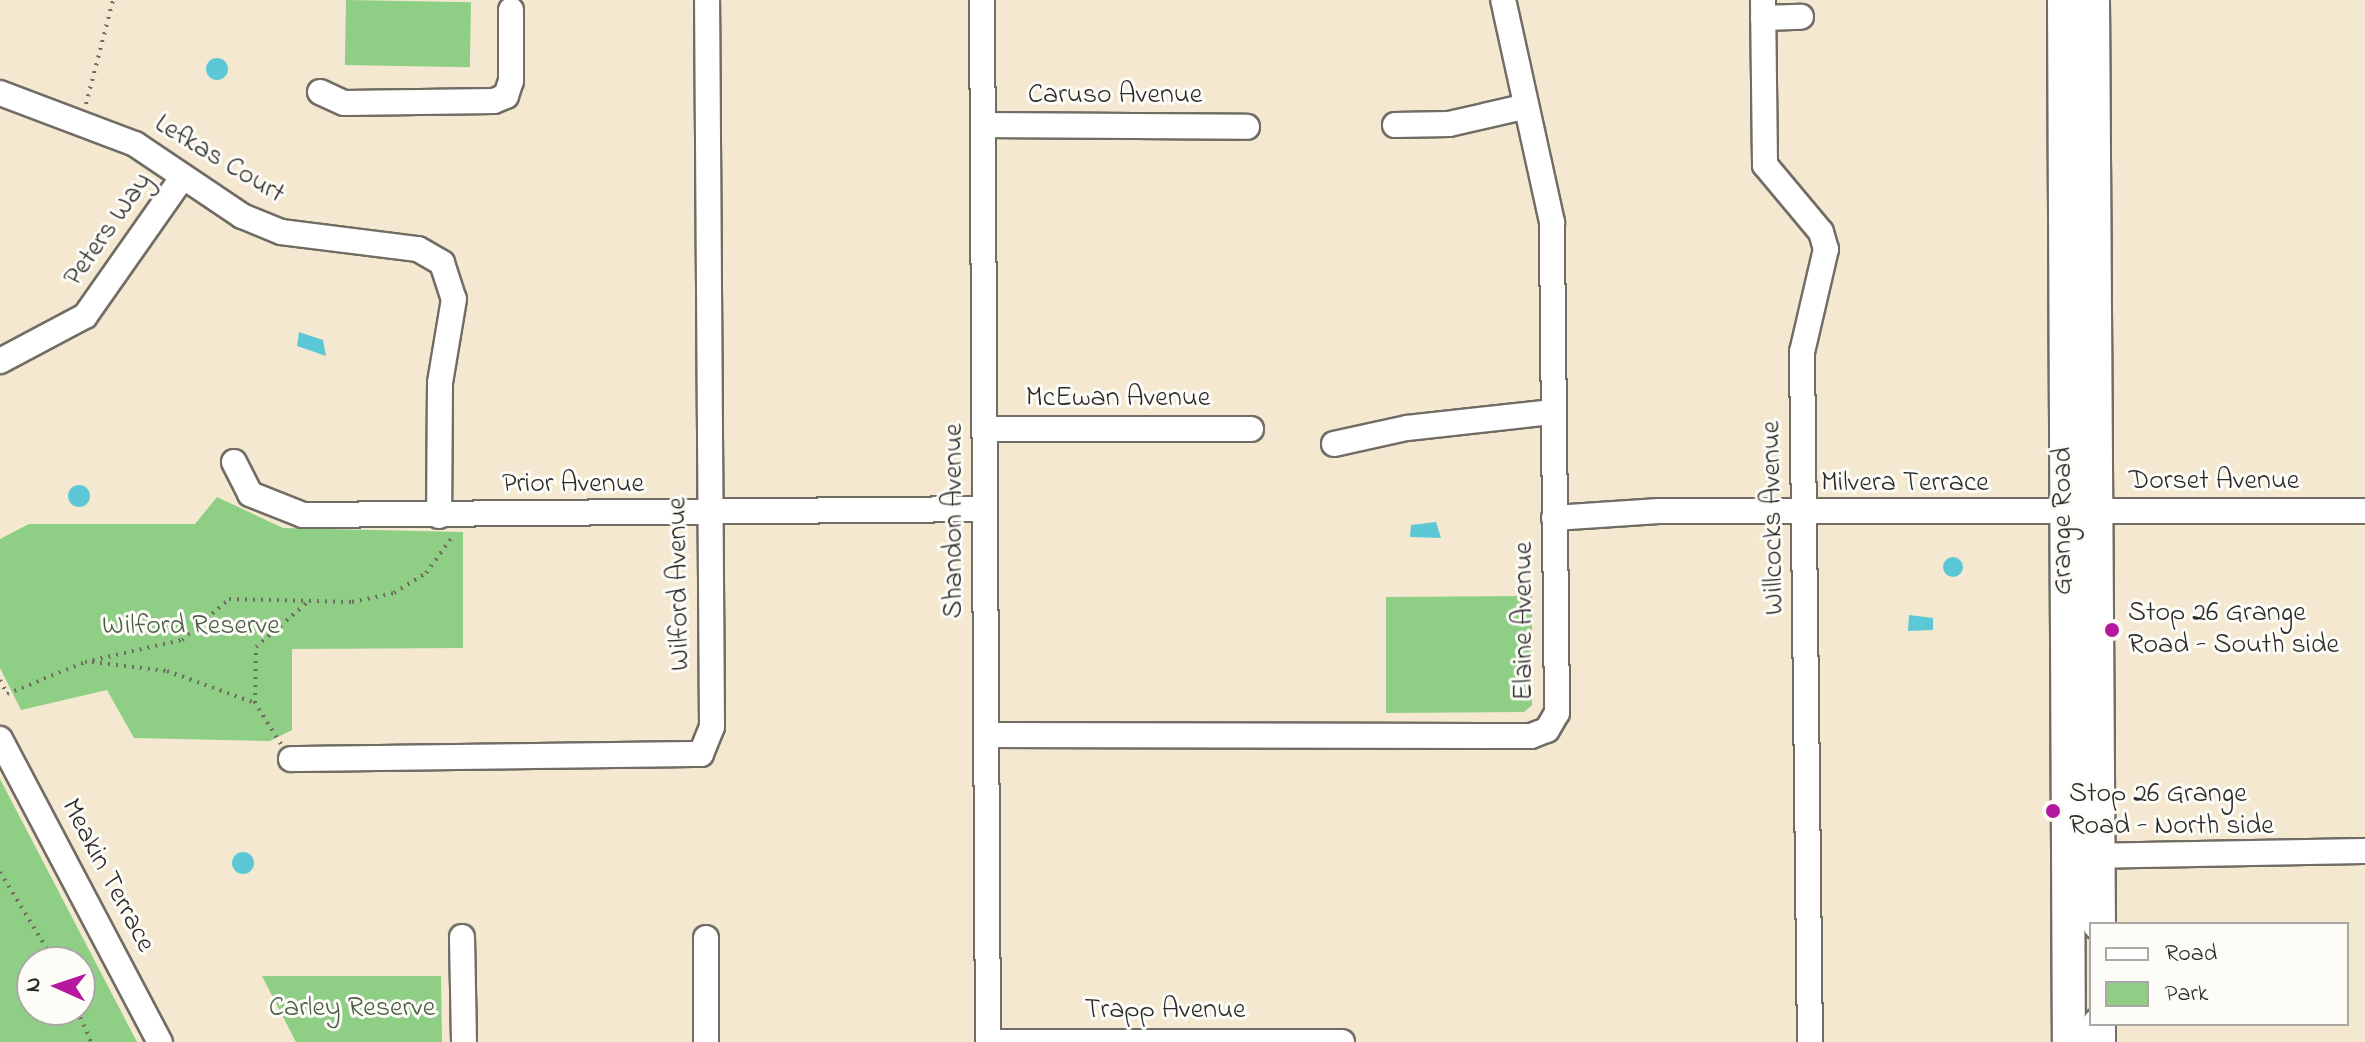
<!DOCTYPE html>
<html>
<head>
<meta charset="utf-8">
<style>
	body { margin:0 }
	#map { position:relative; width:2365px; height:1042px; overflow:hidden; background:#f4e8d1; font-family:"Indie Flower",sans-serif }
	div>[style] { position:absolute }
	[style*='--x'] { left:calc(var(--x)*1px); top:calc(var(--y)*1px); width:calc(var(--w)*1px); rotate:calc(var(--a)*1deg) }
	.green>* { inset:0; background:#8ece85; transform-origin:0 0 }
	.water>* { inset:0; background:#5cc8d5 }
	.round { border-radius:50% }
	.path>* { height:4px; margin-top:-2px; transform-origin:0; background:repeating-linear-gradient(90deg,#716d65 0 2px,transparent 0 8px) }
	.roads { filter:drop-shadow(2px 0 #716d65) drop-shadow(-2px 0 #716d65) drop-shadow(0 2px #716d65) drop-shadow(0 -2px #716d65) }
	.minor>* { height:24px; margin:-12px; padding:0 12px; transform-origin:12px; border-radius:12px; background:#fff }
	.major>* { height:32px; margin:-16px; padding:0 16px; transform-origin:16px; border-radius:16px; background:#fff }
	.dots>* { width:22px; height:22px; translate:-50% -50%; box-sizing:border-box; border:4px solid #fdfcf7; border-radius:50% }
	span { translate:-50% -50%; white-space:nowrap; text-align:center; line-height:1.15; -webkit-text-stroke:6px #fdfcf7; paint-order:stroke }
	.street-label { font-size:28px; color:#2b2b2b }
	.poi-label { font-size:28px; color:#2b2b2b }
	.left { translate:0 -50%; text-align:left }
	.park-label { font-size:28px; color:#495c46 }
	.legend { position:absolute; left:2089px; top:922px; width:260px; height:104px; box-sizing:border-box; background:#fdfcf7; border:2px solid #a9a8a5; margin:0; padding:10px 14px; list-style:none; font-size:24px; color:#2b2b2b }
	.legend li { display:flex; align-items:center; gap:16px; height:40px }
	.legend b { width:40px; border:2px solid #a9a8a5 }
	.north { position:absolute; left:16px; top:946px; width:80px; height:80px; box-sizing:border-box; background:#fdfcf7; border:2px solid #a9a8a5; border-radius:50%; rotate:273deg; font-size:22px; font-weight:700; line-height:32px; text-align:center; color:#2b2b2b }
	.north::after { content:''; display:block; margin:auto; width:28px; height:36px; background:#b5179e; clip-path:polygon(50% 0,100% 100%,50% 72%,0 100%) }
</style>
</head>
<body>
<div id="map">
	<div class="green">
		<i style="left:346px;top:0;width:125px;height:65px;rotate:1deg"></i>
		<i style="clip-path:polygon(217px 497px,283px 528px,463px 532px,463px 648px,292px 649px,292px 730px,270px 741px,134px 738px,107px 690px,21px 710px,0 668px,0 539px,29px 524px,195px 524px)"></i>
		<i style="clip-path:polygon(1532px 596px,1532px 705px,1524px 712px,1386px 713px,1386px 597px)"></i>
		<i style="clip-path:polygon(evenodd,0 779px,137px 1042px,0 1042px,0 779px,32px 962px,80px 962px,80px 1010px,32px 1010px,32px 962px)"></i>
		<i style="clip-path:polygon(262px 976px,441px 976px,442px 1042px,296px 1042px)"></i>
	</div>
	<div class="water">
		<i class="round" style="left:206px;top:58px;width:22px;height:22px"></i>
		<i style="clip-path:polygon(299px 332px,323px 340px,326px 356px,297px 346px)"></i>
		<i class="round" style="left:68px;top:485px;width:22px;height:22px"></i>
		<i style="clip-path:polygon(1436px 522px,1441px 538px,1410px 537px,1411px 525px)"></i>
		<i class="round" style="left:1943px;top:557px;width:20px;height:20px"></i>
		<i style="clip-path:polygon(1909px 615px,1933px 618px,1933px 630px,1908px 631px)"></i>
		<i class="round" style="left:232px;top:852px;width:22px;height:22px"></i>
	</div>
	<div class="path">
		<i style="--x:86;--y:104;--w:107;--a:-75.4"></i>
		<i style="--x:92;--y:662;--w:76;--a:6.8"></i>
		<i style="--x:167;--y:671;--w:94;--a:20"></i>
		<i style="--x:0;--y:680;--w:16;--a:63"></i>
		<i style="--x:7;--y:694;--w:84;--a:-22.3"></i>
		<i style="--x:85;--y:662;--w:99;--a:-12.8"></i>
		<i style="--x:182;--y:640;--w:62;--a:-41.1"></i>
		<i style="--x:229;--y:599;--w:123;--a:1.4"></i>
		<i style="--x:352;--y:602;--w:43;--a:-12.1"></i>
		<i style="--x:394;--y:593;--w:38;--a:-32"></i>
		<i style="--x:426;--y:573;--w:46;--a:-53.9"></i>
		<i style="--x:281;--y:744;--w:49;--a:-122.4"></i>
		<i style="--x:255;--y:703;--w:56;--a:-89"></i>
		<i style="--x:256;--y:647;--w:70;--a:-41"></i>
		<i style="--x:0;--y:872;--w:105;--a:58.6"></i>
		<i style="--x:77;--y:1010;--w:35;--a:66"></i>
	</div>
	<div class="roads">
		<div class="minor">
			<i style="--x:982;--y:0;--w:1042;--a:89.67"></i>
			<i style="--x:1763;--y:0;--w:165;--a:89.3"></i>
			<i style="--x:1765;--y:165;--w:87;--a:50.1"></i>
			<i style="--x:1821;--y:232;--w:18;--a:74"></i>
			<i style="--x:1826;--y:249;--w:106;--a:103.1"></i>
			<i style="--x:1802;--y:352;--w:690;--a:89.34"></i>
			<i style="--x:1763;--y:18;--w:38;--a:-2"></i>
			<i style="--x:320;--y:92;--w:26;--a:25"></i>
			<i style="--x:344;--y:103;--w:150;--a:-0.8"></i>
			<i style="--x:494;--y:101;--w:13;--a:-23"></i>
			<i style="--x:506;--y:96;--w:16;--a:-72"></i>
			<i style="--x:511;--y:81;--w:71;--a:-90"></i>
			<i style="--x:0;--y:93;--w:144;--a:20.7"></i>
			<i style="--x:135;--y:144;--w:129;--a:33.9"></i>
			<i style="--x:242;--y:216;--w:42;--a:22.3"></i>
			<i style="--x:281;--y:232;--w:138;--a:7.1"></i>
			<i style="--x:418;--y:249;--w:28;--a:30"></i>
			<i style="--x:442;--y:263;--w:38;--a:72"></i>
			<i style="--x:454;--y:299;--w:85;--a:99.5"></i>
			<i style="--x:440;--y:383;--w:133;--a:90.4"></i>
			<i style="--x:983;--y:125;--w:264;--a:0.4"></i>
			<i style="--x:1395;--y:125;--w:54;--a:-1.1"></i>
			<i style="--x:1449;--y:124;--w:76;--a:-12.9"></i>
			<i style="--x:0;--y:361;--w:96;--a:-27.9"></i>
			<i style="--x:85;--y:316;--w:169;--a:-54.9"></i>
			<i style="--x:985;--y:429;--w:266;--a:0"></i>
			<i style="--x:1334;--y:444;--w:75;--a:-12.4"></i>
			<i style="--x:1407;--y:428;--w:147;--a:-6.3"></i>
			<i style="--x:234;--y:462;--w:36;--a:63"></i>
			<i style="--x:250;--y:494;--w:57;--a:21.6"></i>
			<i style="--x:303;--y:515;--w:682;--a:-0.5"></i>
			<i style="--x:1554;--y:518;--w:105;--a:-3.8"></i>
			<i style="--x:1659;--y:511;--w:706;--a:0"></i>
			<i style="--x:986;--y:735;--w:545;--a:0.11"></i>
			<i style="--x:1531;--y:736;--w:17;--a:-21"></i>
			<i style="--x:1547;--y:730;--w:20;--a:-60"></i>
			<i style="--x:1557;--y:713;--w:491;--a:-90.6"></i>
			<i style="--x:1552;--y:222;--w:227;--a:-102.4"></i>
			<i style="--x:0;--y:739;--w:343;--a:62.2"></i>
			<i style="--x:291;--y:759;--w:410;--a:-0.7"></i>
			<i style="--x:701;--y:754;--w:29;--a:-68"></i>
			<i style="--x:712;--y:727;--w:727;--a:-90.39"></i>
			<i style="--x:2083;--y:856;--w:282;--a:-1"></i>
			<i style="--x:462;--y:937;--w:105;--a:88.9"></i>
			<i style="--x:706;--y:938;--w:104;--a:90"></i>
			<i style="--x:988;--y:1042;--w:354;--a:0"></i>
		</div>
		<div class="major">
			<i style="--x:2064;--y:0;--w:1042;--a:89.73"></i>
			<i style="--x:2093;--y:0;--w:924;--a:89.63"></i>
			<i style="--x:2099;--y:1024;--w:18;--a:90"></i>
		</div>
	</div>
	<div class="dots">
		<i style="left:2112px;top:630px;background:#b5179e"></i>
		<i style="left:2053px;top:811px;background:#b5179e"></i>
	</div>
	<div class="street-label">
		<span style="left:1115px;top:96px">Caruso Avenue</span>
		<span style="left:219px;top:160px;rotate:31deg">Lefkas Court</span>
		<span style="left:109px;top:230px;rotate:-55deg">Peters Way</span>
		<span style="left:1118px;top:399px">McEwan Avenue</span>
		<span style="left:2214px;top:482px">Dorset Avenue</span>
		<span style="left:1905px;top:484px">Milvera Terrace</span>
		<span style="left:573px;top:485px">Prior Avenue</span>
		<span style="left:1774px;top:518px;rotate:-91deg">Willcocks Avenue</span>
		<span style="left:955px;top:521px;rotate:-90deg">Shandon Avenue</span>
		<span style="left:2064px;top:521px;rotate:-90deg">Grange Road</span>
		<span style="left:680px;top:584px;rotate:-91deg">Wilford Avenue</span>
		<span style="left:1525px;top:621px;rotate:-90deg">Elaine Avenue</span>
		<span style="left:107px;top:876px;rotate:62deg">Meakin Terrace</span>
		<span style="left:1165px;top:1011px">Trapp Avenue</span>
	</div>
	<div class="poi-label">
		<span class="left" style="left:2128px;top:630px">Stop 26 Grange<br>Road - South side</span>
		<span class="left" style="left:2069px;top:811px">Stop 26 Grange<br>Road - North side</span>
	</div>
	<div class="park-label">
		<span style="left:191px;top:627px">Wilford Reserve</span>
		<span style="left:352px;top:1009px">Carley Reserve</span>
	</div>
	<ul class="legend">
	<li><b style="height:10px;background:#fff"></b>Road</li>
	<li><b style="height:22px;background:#8ece85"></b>Park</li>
	</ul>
	<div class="north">N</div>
</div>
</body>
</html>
